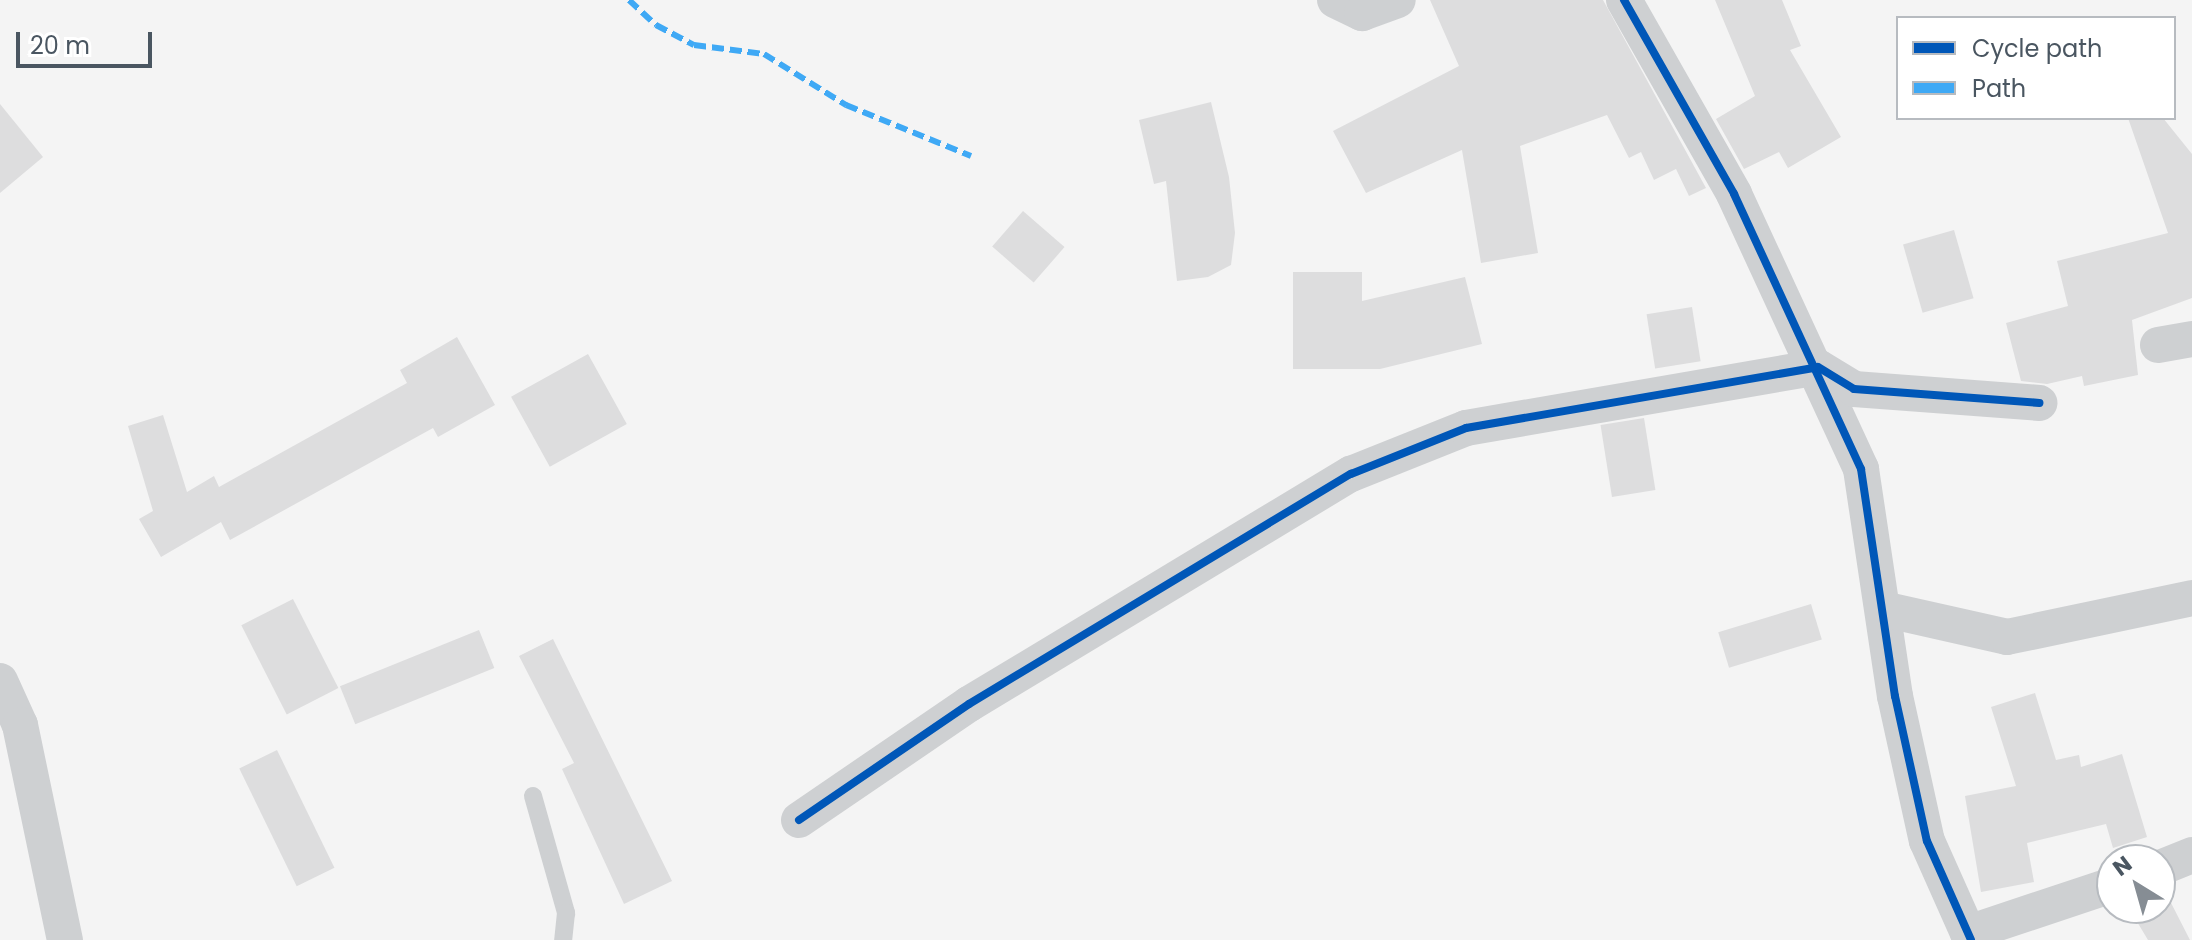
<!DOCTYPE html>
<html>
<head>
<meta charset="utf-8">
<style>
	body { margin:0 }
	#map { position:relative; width:2192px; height:940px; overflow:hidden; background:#f4f4f4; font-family:Poppins,sans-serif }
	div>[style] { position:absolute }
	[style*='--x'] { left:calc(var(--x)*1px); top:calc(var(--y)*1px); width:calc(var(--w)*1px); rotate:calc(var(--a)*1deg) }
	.building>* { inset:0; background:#ddddde; transform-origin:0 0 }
	.lane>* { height:18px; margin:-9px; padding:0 9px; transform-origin:9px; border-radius:9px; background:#ced0d2 }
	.street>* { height:36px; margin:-18px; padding:0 18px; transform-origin:18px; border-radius:18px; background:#ced0d2 }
	.quiet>* { height:6px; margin-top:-3px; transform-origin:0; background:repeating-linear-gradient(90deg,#3fa9f5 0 12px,transparent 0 18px) }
	.cycleway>* { height:8px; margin:-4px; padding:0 4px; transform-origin:4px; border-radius:4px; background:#0057b8 }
	span { translate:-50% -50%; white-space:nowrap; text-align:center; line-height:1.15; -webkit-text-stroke:8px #fff; paint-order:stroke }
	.legend { position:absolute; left:1896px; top:16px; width:280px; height:104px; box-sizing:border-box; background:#fff; border:2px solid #b7bbc0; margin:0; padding:10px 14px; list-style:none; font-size:24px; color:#4a5661 }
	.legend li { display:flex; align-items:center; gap:16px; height:40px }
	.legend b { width:40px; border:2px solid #b7bbc0 }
	.north { position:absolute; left:2096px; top:844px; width:80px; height:80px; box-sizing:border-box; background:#fff; border:2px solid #b7bbc0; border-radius:50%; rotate:323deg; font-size:22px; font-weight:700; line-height:32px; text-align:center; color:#4a5661 }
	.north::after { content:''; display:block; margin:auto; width:28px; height:36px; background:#868d94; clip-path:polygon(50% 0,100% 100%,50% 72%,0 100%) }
	.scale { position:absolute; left:16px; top:32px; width:136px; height:36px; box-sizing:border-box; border:4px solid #4a5661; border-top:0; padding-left:10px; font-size:24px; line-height:28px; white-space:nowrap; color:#4a5661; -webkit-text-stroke:6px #fff; paint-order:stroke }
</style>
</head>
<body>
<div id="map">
	<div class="building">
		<i style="clip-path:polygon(1430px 0,1603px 0,1706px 188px,1689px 196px,1676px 169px,1654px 180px,1641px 152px,1629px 158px,1607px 115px,1520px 146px,1538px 253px,1481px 263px,1462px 150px,1366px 193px,1333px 131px,1459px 66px)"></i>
		<i style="clip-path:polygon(1715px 0,1782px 0,1801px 46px,1790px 50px,1841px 137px,1788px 168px,1779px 152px,1744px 169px,1716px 119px,1755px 96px)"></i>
		<i style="clip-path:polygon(1211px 102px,1229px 177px,1235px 233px,1231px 265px,1208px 277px,1177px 281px,1166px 181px,1154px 184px,1139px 120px)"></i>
		<i style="clip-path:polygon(0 104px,43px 157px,0 193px)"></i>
		<i style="clip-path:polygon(2128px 118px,2163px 118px,2192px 154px,2192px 298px,2132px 320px,2138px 375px,2084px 386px,2082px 376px,2047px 384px,2021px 381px,2006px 323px,2068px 306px,2057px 261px,2168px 233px)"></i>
		<i style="left:1023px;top:211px;width:55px;height:47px;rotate:41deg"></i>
		<i style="left:1954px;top:230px;width:71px;height:53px;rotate:74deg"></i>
		<i style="clip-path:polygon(1293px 272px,1362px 272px,1362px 301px,1465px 277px,1482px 344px,1380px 369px,1293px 369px)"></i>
		<i style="left:1692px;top:307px;width:55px;height:46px;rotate:81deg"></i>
		<i style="clip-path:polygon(457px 337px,495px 405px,438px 437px,433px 428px,230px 540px,221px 522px,161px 557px,139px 519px,153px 511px,128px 426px,163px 415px,187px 492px,214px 476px,219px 487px,407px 383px,400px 370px)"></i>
		<i style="left:588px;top:354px;width:80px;height:88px;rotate:61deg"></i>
		<i style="left:1644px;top:418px;width:73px;height:44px;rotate:81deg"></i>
		<i style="left:293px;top:599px;width:100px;height:58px;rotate:63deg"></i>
		<i style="left:1811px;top:604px;width:37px;height:97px;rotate:73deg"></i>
		<i style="left:479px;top:630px;width:41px;height:150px;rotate:68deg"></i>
		<i style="clip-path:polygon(553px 639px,672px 881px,624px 904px,562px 769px,574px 763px,519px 656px)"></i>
		<i style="clip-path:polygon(2035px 693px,2056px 760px,2079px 755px,2081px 767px,2122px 754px,2147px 837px,2113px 848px,2106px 824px,2027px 843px,2034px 882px,1981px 892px,1965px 796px,2016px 786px,1991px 707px)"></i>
		<i style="left:277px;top:750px;width:131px;height:42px;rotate:64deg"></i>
		<i style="clip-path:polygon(2168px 897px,2190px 940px,2148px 940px,2133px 915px,2160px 908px)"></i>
	</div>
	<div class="lane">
		<i style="--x:533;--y:796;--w:122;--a:74.2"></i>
		<i style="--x:566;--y:913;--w:27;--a:96"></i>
	</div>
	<div class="street">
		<i style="--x:1335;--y:0;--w:30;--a:26"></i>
		<i style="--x:1362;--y:13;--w:38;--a:-20"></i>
		<i style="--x:1624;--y:0;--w:223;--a:60.4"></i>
		<i style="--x:1734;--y:194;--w:303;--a:65.2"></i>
		<i style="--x:1861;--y:469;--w:230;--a:81.5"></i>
		<i style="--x:1895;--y:696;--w:148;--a:77.6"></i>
		<i style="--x:1927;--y:841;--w:108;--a:66"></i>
		<i style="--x:2158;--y:345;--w:35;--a:-10"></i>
		<i style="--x:1883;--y:609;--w:127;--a:12.7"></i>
		<i style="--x:2007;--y:637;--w:189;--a:-11.9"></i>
		<i style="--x:0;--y:681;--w:48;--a:65.6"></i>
		<i style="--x:20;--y:725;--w:220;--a:78.2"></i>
		<i style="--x:799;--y:820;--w:206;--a:-34.3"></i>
		<i style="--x:969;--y:704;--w:446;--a:-31.1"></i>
		<i style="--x:1351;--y:474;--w:124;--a:-21.8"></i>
		<i style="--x:1466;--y:428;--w:357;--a:-9.8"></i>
		<i style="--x:1818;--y:367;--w:42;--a:31.4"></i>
		<i style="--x:1854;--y:389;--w:186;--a:4.3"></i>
		<i style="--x:2160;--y:868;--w:35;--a:-22"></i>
		<i style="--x:1968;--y:933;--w:152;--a:-18.4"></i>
	</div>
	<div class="quiet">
		<i style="--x:629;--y:0;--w:37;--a:43"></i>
		<i style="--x:656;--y:25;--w:43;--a:27.8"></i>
		<i style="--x:694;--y:45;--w:71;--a:7.3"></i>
		<i style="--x:764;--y:54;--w:97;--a:31.9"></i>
		<i style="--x:846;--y:105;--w:135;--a:22.2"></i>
	</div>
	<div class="cycleway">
		<i style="--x:1624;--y:0;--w:223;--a:60.4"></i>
		<i style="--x:1734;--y:194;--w:303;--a:65.2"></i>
		<i style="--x:1861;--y:469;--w:230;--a:81.5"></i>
		<i style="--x:1895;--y:696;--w:148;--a:77.6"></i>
		<i style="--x:1927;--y:841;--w:108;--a:66"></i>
		<i style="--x:799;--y:820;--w:206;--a:-34.3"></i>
		<i style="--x:969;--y:704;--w:446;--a:-31.1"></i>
		<i style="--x:1351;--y:474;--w:124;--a:-21.8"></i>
		<i style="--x:1466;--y:428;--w:357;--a:-9.8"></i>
		<i style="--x:1818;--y:367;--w:42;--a:31.4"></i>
		<i style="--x:1854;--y:389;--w:186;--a:4.3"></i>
	</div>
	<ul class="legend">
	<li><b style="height:10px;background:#0057b8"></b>Cycle path</li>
	<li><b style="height:10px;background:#3fa9f5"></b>Path</li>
	</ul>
	<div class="north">N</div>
	<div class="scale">20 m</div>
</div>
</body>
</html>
